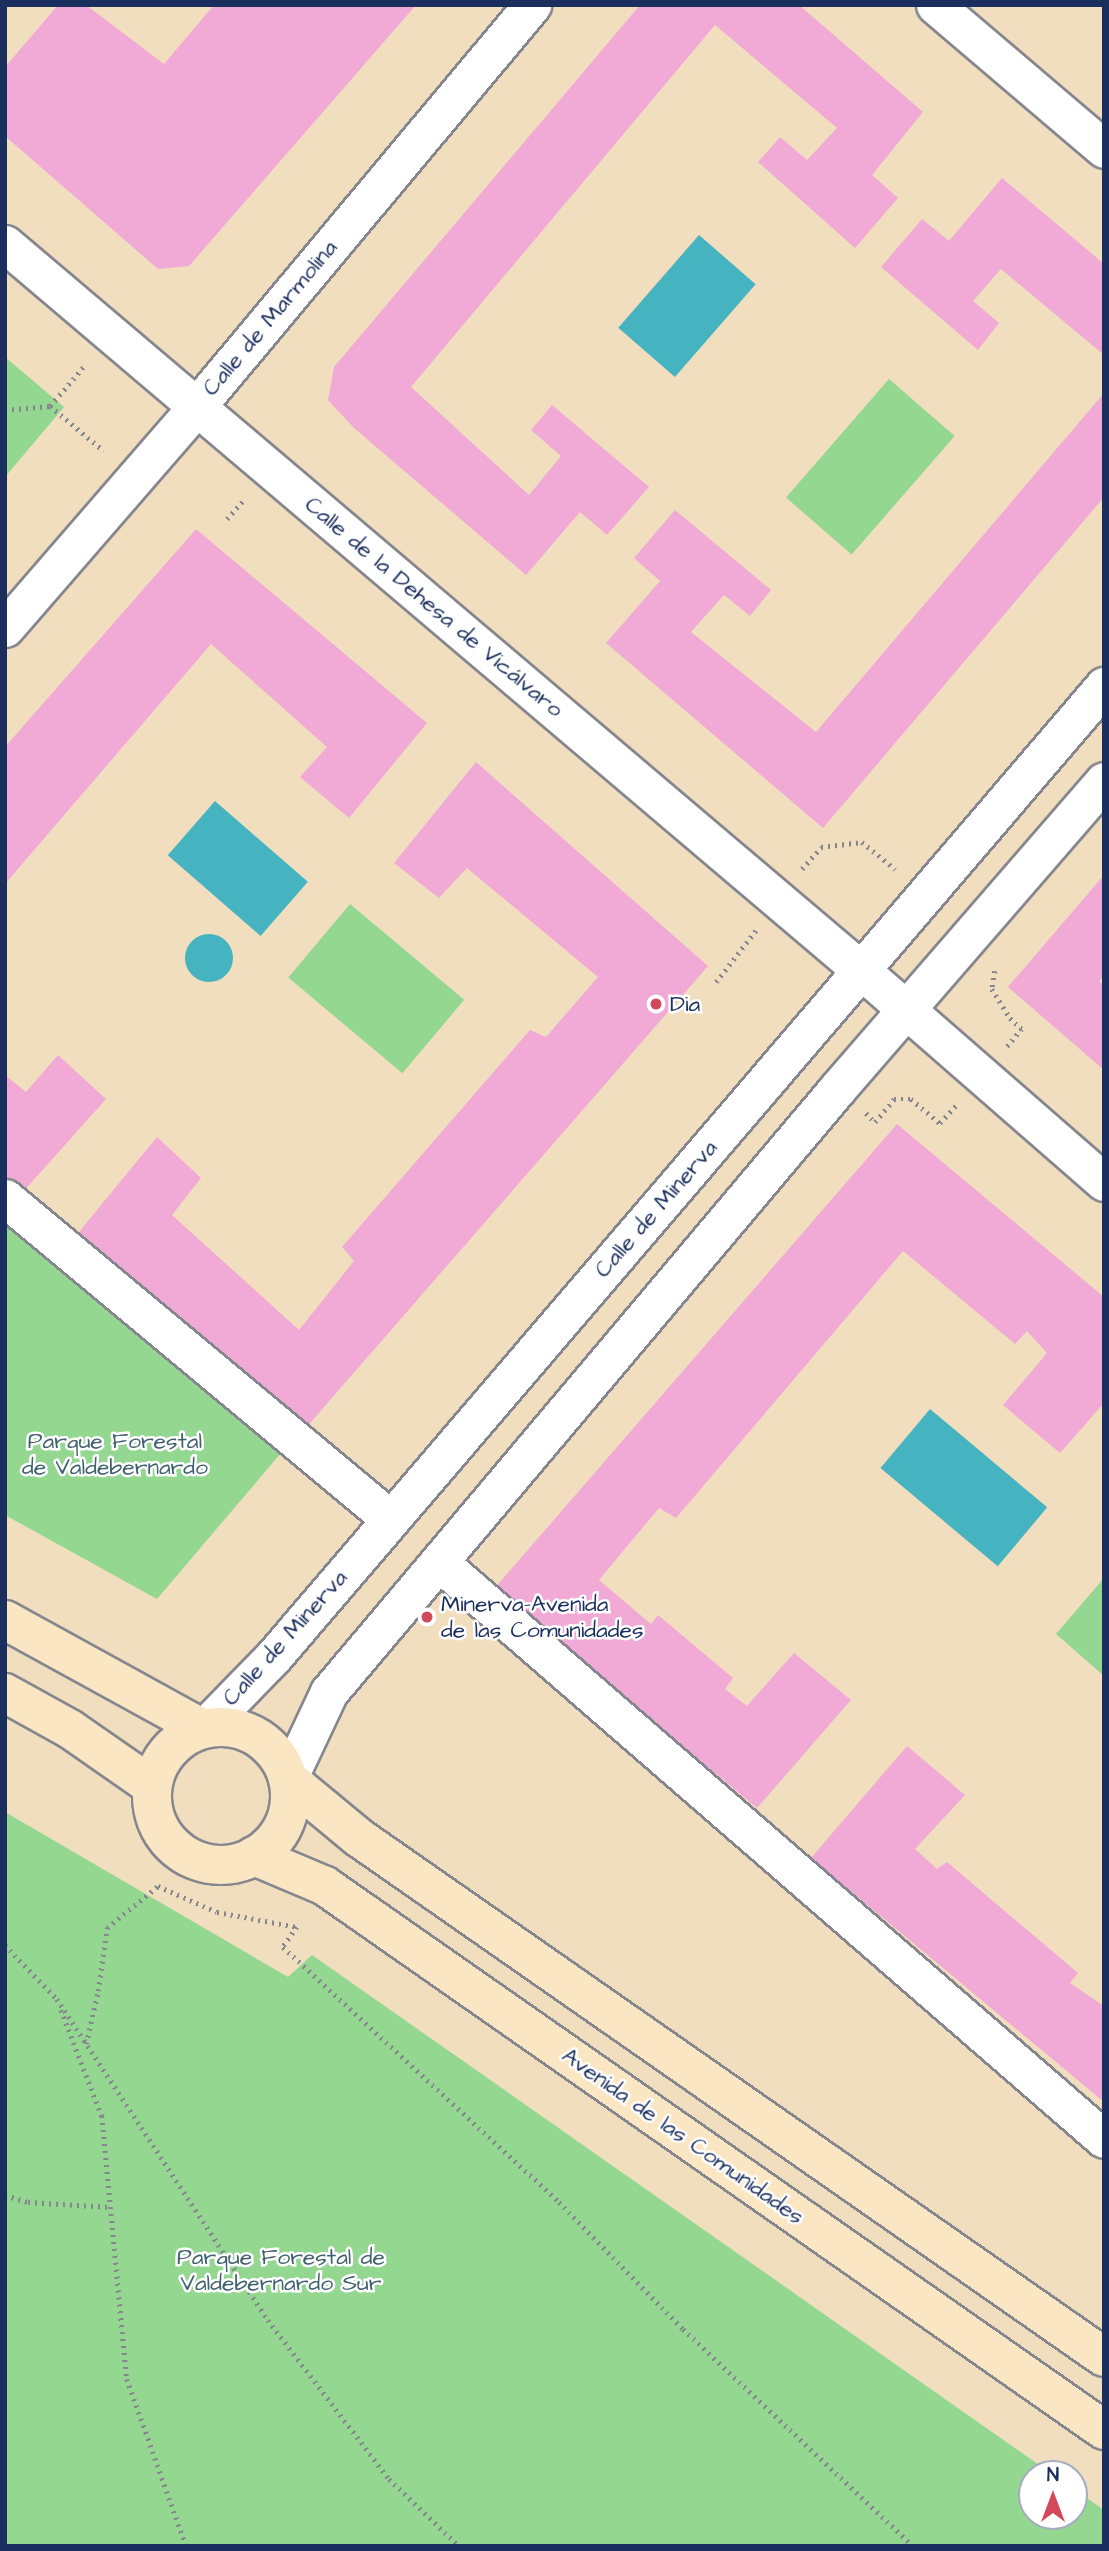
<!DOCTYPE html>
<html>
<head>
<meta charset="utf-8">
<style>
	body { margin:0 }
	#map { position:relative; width:1109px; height:2551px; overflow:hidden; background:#f1debf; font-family:"Architects Daughter",sans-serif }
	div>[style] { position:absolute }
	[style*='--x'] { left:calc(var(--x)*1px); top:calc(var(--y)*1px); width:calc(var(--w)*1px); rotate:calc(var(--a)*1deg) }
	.green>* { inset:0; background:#93d790; transform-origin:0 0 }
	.water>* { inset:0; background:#45b3c0; transform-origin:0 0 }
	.round { border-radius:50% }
	.building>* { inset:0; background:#f0aad5 }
	.path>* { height:4.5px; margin-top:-2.25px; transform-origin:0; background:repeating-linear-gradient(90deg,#86868e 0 2px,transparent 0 7px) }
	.roads { filter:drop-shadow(2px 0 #86868e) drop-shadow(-2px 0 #86868e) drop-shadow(0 2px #86868e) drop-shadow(0 -2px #86868e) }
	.street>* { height:37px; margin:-18.5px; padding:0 18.5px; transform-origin:18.5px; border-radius:18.5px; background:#fff }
	.secondary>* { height:38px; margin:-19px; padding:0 19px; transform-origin:19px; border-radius:19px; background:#fbe6c4 }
	.secondary>.ring { margin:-19px; padding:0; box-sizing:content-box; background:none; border:38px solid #fbe6c4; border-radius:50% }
	.dots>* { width:19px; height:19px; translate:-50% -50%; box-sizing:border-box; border:4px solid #fff; border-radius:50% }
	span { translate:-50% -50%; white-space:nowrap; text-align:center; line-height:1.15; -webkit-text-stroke:5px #fff; paint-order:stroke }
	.street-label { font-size:23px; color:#1b2f5e }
	.poi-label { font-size:23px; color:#1b2f5e }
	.left { translate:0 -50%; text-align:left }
	.park-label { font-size:23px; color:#3f616d }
	.frame { position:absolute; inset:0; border:7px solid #1b2f5e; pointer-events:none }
	.north { position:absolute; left:1018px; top:2460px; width:70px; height:70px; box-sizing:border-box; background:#fff; border:2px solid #a4acbf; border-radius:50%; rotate:0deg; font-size:19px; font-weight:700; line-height:28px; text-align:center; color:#1b2f5e }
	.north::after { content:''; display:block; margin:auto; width:24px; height:32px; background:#d1495b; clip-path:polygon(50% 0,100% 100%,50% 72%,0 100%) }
</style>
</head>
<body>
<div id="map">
	<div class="green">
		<i style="clip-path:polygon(5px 357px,64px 407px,5px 477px)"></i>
		<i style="left:889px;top:379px;width:87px;height:157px;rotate:41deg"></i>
		<i style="left:350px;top:904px;width:149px;height:96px;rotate:40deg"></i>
		<i style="clip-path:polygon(5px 1224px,281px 1453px,157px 1599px,5px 1515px)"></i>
		<i style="clip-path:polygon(1104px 1578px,1104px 1676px,1056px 1634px)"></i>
		<i style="clip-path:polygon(5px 1812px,288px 1977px,312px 1955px,1052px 2474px,1032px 2474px,1032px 2516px,1074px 2516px,1074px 2489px,1104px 2510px,1104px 2546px,5px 2546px)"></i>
	</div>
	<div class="water">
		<i style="left:699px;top:235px;width:75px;height:123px;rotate:41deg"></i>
		<i style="left:215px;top:801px;width:123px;height:72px;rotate:41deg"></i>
		<i class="round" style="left:185px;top:934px;width:48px;height:48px"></i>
		<i style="left:930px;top:1409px;width:153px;height:77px;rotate:40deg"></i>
	</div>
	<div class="building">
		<i style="clip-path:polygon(58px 5px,86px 5px,164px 64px,214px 5px,416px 5px,189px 266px,158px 269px,5px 136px,5px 67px)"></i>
		<i style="clip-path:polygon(640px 5px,799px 5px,923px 112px,872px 175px,898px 198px,855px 248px,758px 162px,780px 137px,807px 160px,837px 128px,715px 25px,411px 387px,529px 495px,561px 456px,531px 430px,552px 405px,649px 487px,607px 535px,580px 512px,526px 575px,354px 428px,328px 400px,334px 367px)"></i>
		<i style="clip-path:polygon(1002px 178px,1104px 264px,1104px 355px,1001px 269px,973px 301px,999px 323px,978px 350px,881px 267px,922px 219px,949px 241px)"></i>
		<i style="clip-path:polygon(1104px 393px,1104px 497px,823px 828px,606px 643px,660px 581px,634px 558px,675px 510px,771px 590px,750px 616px,724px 595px,691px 632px,816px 732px)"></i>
		<i style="clip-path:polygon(196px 529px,427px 723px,349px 818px,300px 777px,327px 747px,211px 644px,5px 884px,5px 747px)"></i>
		<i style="clip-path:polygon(476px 762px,708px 966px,304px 1430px,74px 1238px,157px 1137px,201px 1178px,172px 1215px,299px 1330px,354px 1261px,342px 1247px,530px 1030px,546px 1037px,598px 977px,467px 868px,439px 898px,394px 863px)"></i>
		<i style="clip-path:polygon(1104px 875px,1104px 976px,1099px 981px,1104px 986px,1104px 1070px,1008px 987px)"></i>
		<i style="clip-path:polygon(58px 1055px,106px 1099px,22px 1193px,5px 1179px,5px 1075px,26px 1092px)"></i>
		<i style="clip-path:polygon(897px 1124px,1104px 1297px,1104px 1403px,1060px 1453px,1003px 1405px,1047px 1353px,1027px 1331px,1015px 1344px,903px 1251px,676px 1518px,659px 1508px,599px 1580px,651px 1624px,658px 1615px,733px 1678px,725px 1689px,747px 1706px,794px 1653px,851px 1700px,757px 1808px,494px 1589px)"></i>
		<i style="clip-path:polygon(907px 1746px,965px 1795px,915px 1849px,937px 1869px,947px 1862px,1078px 1973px,1070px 1983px,1104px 2006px,1104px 2102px,811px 1858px)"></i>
	</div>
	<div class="path">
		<i style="--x:50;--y:406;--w:55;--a:-49.4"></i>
		<i style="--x:5;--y:410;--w:45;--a:-5.1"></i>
		<i style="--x:50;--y:406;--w:70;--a:39.8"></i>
		<i style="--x:227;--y:519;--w:28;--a:-49"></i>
		<i style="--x:802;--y:869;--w:29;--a:-49"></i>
		<i style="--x:821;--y:847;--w:41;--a:-7"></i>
		<i style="--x:862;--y:842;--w:43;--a:39.3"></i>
		<i style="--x:995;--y:971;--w:18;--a:99"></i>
		<i style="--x:992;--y:989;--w:34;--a:58"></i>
		<i style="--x:1010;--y:1018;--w:16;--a:43"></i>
		<i style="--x:1022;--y:1029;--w:23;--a:130"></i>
		<i style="--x:716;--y:982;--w:66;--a:-52.4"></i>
		<i style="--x:866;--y:1113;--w:13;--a:45"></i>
		<i style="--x:875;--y:1122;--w:30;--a:-50"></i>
		<i style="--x:894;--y:1099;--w:17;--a:0"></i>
		<i style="--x:911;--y:1099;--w:38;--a:40"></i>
		<i style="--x:940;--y:1123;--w:24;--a:-48"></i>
		<i style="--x:5;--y:1945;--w:75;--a:46.1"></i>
		<i style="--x:57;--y:1999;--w:384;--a:56.7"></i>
		<i style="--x:268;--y:2320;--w:200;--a:52.7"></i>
		<i style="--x:389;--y:2479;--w:97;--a:43.7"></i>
		<i style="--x:61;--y:2010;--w:114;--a:68.9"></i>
		<i style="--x:102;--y:2116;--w:264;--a:84.6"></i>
		<i style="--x:127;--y:2379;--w:177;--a:70.5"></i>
		<i style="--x:86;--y:2044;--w:54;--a:-77.2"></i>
		<i style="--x:98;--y:1991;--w:64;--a:-81.9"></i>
		<i style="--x:107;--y:1928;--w:66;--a:-39.5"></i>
		<i style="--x:158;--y:1886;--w:64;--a:23.8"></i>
		<i style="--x:217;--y:1912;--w:81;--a:10.6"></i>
		<i style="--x:297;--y:1927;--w:24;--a:125"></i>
		<i style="--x:283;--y:1947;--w:376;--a:42.7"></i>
		<i style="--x:559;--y:2202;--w:177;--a:45.7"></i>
		<i style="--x:683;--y:2329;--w:316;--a:43.3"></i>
		<i style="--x:5;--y:2195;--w:24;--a:17"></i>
		<i style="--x:28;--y:2202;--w:83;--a:3.4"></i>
	</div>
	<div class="roads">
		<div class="street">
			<i style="--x:935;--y:5;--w:222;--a:40.4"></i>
			<i style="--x:5;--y:244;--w:1124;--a:40.31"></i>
			<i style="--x:862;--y:971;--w:321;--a:41.1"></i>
			<i style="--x:5;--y:628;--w:294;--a:-49.1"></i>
			<i style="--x:197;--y:406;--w:523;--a:-50.12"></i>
			<i style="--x:5;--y:1198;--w:500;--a:39.8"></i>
			<i style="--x:439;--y:1562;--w:880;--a:40.95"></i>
			<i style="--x:203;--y:1729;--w:102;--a:-45.8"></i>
			<i style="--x:274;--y:1656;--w:1277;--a:-49.45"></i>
			<i style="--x:288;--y:1779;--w:96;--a:-64.8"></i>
			<i style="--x:329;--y:1692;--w:790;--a:-49.88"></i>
			<i style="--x:838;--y:1088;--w:406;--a:-49.1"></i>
		</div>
		<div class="secondary">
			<i style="--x:5;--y:1620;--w:226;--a:28.8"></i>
			<i style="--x:5;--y:1693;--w:74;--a:29"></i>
			<i style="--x:70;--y:1729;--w:100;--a:34.8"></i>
			<i class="ring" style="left:152px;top:1727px;width:100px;height:100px"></i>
			<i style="--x:288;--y:1779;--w:91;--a:39.6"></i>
			<i style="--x:358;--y:1837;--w:909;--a:34.88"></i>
			<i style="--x:254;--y:1856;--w:77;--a:22.9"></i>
			<i style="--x:325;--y:1886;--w:950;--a:34.93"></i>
		</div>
	</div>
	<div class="dots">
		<i style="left:656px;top:1004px;background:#d1495b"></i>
		<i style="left:427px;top:1617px;background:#d1495b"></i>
	</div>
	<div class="street-label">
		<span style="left:270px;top:318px;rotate:-50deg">Calle de Marmolina</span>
		<span style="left:434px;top:607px;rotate:40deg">Calle de la Dehesa de Vicálvaro</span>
		<span style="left:656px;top:1209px;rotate:-49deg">Calle de Minerva</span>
		<span style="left:285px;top:1638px;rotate:-48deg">Calle de Minerva</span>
		<span style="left:683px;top:2136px;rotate:35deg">Avenida de las Comunidades</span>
	</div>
	<div class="poi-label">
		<span class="left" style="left:670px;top:1004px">Dia</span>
		<span class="left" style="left:441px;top:1617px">Minerva-Avenida<br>de las Comunidades</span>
	</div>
	<div class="park-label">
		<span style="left:115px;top:1454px">Parque Forestal<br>de Valdebernardo</span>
		<span style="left:281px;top:2270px">Parque Forestal de<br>Valdebernardo Sur</span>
	</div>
	<div class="frame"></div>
	<div class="north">N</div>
</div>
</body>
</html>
